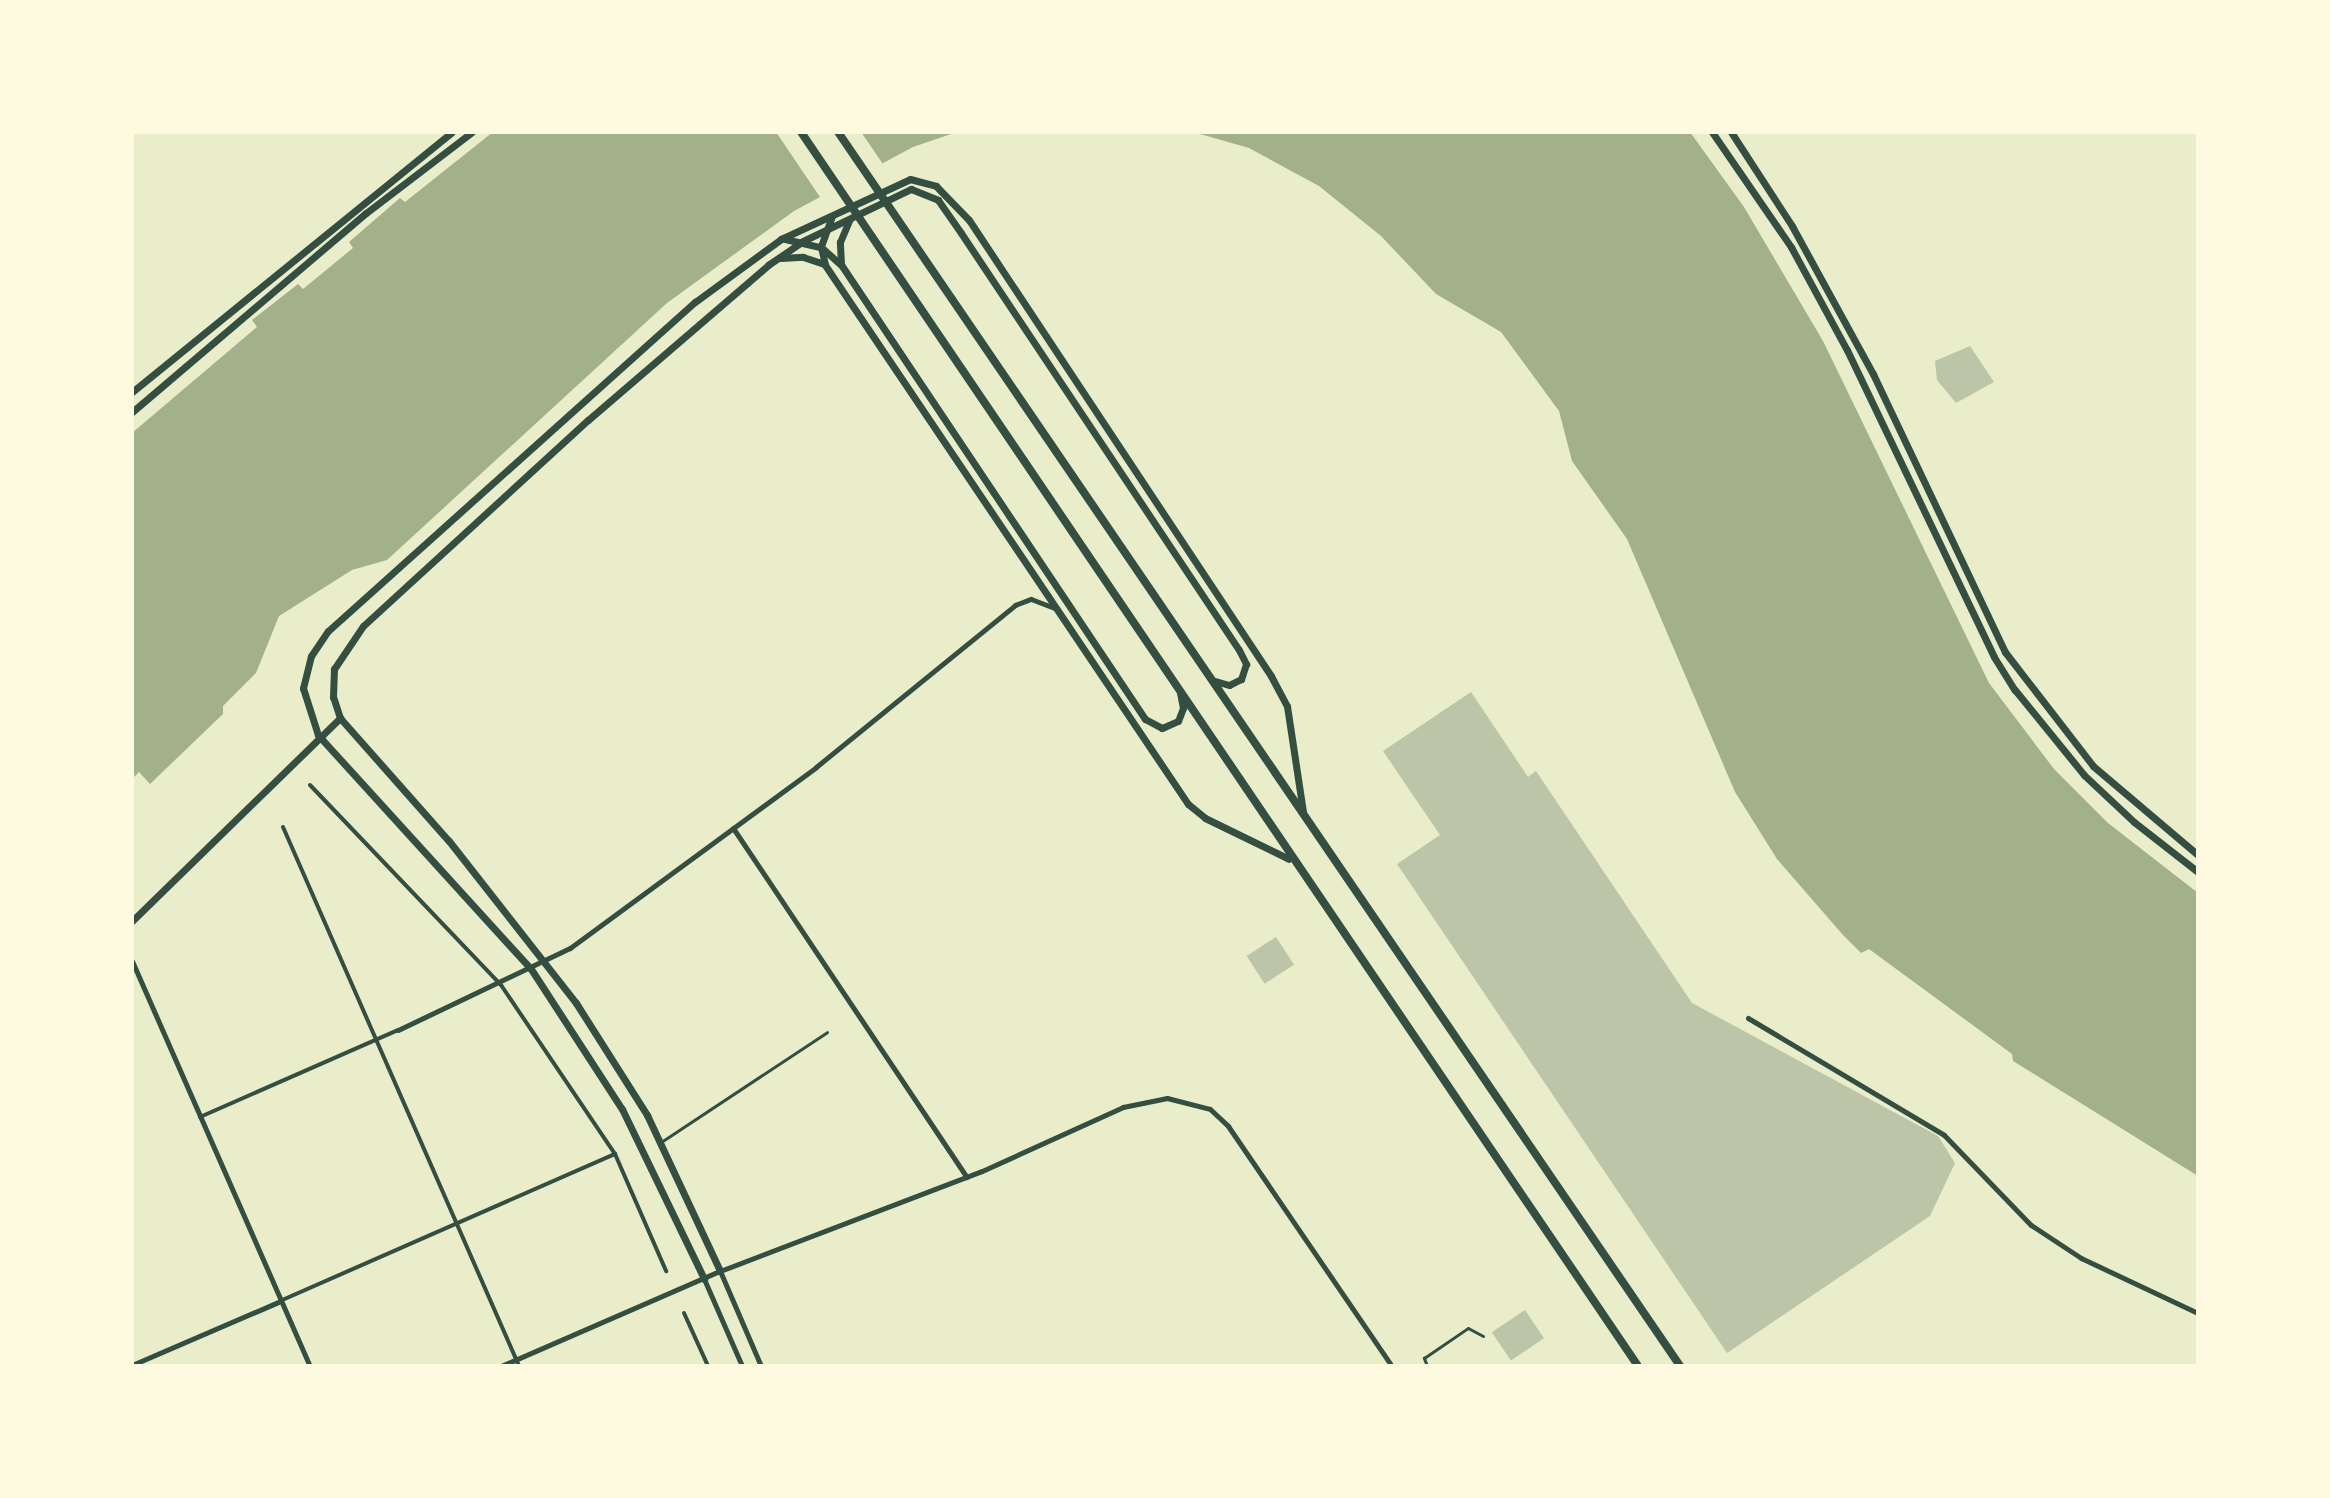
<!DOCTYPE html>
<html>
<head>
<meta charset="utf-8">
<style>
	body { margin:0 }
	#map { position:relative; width:2330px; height:1498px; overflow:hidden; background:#e9edc9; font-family:Bitter,serif }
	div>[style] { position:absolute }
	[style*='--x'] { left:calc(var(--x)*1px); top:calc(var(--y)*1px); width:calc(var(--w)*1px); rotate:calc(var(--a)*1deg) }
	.water>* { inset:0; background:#a3b18a }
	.pier>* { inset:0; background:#e9edc9 }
	.building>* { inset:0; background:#bcc5a7; transform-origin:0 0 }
	.service>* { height:3px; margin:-1.5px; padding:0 1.5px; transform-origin:1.5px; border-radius:1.5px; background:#344e41 }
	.pedestrian>* { height:4px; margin:-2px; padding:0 2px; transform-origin:2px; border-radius:2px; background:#344e41 }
	.minor>* { height:5px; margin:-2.5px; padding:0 2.5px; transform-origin:2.5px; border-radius:2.5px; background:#344e41 }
	.tertiary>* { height:7px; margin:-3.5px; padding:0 3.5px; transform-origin:3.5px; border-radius:3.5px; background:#344e41 }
	.secondary>* { height:7px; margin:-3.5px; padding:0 3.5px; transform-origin:3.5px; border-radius:3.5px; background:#344e41 }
	.primary>* { height:8px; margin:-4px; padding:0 4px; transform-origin:4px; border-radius:4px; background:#344e41 }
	span { translate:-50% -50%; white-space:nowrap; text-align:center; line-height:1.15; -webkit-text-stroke:6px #fefae0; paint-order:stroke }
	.frame { position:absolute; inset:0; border:134px solid #fefae0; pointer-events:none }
</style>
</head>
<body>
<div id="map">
	<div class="water">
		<i style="clip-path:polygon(493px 132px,957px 132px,913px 147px,794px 211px,667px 303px,387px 560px,352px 570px,279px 616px,256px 673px,223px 706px,223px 714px,150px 784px,139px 772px,132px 779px,132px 433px,257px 327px,252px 320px,298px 284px,303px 289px,353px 248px,349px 242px,400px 198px,405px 202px)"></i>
		<i style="clip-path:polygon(1193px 132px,1690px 132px,1744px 207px,1823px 341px,1989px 683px,2054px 769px,2108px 823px,2198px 893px,2198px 1176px,2013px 1061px,2012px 1054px,1869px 949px,1861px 953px,1843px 935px,1777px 859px,1735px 792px,1627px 539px,1572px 461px,1559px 411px,1501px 332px,1436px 294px,1381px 236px,1319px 186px,1249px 148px)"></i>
	</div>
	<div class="pier">
		<i style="clip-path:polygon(776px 132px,861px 132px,885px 167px,822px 200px)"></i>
	</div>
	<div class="building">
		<i style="clip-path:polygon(1970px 346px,1994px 382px,1956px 403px,1937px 380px,1935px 361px)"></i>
		<i style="clip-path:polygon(1471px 692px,1528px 777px,1536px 771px,1692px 1003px,1938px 1136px,1955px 1163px,1930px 1216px,1727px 1353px,1397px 864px,1440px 835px,1383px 751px)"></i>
		<i style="left:1276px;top:937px;width:33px;height:35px;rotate:57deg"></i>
		<i style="left:1525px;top:1310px;width:34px;height:40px;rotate:56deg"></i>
	</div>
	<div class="service">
		<i style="--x:661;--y:1142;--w:199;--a:-33.5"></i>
		<i style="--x:1427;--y:1366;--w:9;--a:-111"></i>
		<i style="--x:1424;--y:1358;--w:53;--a:-34.3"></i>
		<i style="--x:1468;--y:1328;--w:17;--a:28"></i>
	</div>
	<div class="pedestrian">
		<i style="--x:310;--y:785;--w:277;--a:46.3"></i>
		<i style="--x:501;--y:985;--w:204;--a:56"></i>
		<i style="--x:615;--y:1154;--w:128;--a:66.4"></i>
		<i style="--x:283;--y:827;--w:588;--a:66.35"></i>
		<i style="--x:200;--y:1117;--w:216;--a:-23.7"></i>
		<i style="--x:280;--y:1301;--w:366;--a:-23.7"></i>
		<i style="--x:684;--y:1313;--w:58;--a:65.6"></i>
	</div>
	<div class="minor">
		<i style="--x:733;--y:828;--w:420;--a:56.2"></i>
		<i style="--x:132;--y:961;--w:442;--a:66.3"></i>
		<i style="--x:1748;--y:1018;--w:228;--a:30.8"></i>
		<i style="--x:1944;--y:1135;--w:125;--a:46"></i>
		<i style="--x:2031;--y:1225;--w:60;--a:33.4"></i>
		<i style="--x:2081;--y:1258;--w:129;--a:25.2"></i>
		<i style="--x:398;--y:1030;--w:191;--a:-25.5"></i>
		<i style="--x:570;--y:948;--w:305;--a:-36.3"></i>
		<i style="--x:816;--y:767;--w:257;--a:-39.1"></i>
		<i style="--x:1015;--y:605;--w:17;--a:-21"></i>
		<i style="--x:1031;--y:599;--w:25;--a:21"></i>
		<i style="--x:720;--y:1271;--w:103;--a:66.7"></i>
		<i style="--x:704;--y:1279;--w:95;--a:66.4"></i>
		<i style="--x:132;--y:1365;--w:159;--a:-23.3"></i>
		<i style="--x:501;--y:1366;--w:239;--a:-23.5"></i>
		<i style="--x:720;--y:1271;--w:280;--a:-20.9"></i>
		<i style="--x:982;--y:1171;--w:155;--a:-24.4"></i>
		<i style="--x:1123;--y:1107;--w:45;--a:-11.6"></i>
		<i style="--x:1167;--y:1098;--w:44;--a:14.3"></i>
		<i style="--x:1210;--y:1109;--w:25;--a:43"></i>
		<i style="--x:1228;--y:1126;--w:291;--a:55.7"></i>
	</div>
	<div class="tertiary">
		<i style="--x:340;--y:718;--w:164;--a:48.5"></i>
		<i style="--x:449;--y:841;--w:206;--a:51.9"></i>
		<i style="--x:576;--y:1003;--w:133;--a:57.6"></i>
		<i style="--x:647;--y:1115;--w:172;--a:64.9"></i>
		<i style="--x:318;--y:735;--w:316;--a:47.7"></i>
		<i style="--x:531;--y:969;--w:167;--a:57"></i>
		<i style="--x:622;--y:1109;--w:189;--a:64.2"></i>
	</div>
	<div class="secondary">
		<i style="--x:1712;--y:132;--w:140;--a:55.5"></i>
		<i style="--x:1791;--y:247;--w:117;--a:61.5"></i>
		<i style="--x:1847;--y:350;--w:340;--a:64.4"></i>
		<i style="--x:1994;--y:657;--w:39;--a:58"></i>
		<i style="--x:2015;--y:690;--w:109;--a:50.9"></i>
		<i style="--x:2084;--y:775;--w:69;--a:43.2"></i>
		<i style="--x:2134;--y:822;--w:81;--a:38"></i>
		<i style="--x:1731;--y:132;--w:112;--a:57"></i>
		<i style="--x:1792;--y:226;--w:169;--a:61.3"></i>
		<i style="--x:1873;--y:374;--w:308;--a:64.6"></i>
		<i style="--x:2005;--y:652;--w:144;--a:52.3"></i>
		<i style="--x:2093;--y:766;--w:138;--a:40.3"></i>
		<i style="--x:832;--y:216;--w:33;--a:110"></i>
		<i style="--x:821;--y:247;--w:18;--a:77"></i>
		<i style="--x:825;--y:265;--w:650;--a:56.04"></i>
		<i style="--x:1188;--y:804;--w:22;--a:39"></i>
		<i style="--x:1205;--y:818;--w:93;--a:26"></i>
		<i style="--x:785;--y:239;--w:37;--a:13"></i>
		<i style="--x:821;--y:247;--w:28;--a:42"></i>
		<i style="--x:842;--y:266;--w:545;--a:56.22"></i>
		<i style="--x:1145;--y:719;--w:19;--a:28"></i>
		<i style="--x:1162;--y:728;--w:17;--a:-24"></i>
		<i style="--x:1178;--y:721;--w:14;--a:-69"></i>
		<i style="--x:1183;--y:708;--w:15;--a:-101"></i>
		<i style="--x:781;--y:258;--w:22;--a:-3"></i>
		<i style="--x:803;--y:257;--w:22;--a:18"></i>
		<i style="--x:841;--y:264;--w:22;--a:-93"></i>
		<i style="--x:840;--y:242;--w:25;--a:-67"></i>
		<i style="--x:132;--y:392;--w:412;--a:-39.1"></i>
		<i style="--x:132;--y:412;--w:307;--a:-40.4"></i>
		<i style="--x:366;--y:213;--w:133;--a:-37.4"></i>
		<i style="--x:318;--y:735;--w:49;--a:-107.7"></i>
		<i style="--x:303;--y:688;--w:33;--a:-76"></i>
		<i style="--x:311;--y:656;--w:30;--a:-56"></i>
		<i style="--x:328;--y:631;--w:493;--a:-41.9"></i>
		<i style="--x:695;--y:302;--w:107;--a:-36.2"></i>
		<i style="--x:781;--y:239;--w:142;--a:-24.9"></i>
		<i style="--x:910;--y:179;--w:27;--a:15"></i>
		<i style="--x:936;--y:186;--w:47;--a:45.9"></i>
		<i style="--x:969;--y:220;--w:547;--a:56.48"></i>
		<i style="--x:1271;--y:676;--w:34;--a:62"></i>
		<i style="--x:1287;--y:706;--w:107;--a:81.4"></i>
		<i style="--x:132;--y:921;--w:291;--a:-44.3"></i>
		<i style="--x:340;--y:718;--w:22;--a:-108"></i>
		<i style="--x:333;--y:697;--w:28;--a:-88"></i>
		<i style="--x:334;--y:669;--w:52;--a:-56"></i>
		<i style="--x:363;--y:626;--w:305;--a:-42.5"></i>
		<i style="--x:588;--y:420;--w:238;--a:-40.7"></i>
		<i style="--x:768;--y:265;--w:42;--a:-34.4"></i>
		<i style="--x:803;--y:241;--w:120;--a:-25.7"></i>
		<i style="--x:911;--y:189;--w:29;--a:22"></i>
		<i style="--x:938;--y:200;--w:40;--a:55.1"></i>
		<i style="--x:961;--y:233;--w:501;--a:56.31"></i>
		<i style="--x:1239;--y:650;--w:16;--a:63"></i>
		<i style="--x:1246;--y:664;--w:16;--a:108"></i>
		<i style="--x:1241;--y:679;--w:13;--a:153"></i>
		<i style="--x:1229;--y:685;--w:18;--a:-164"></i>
	</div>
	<div class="primary">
		<i style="--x:801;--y:132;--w:1491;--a:55.85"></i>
		<i style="--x:838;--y:132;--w:1494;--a:55.69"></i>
	</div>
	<div class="frame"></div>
</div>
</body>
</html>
